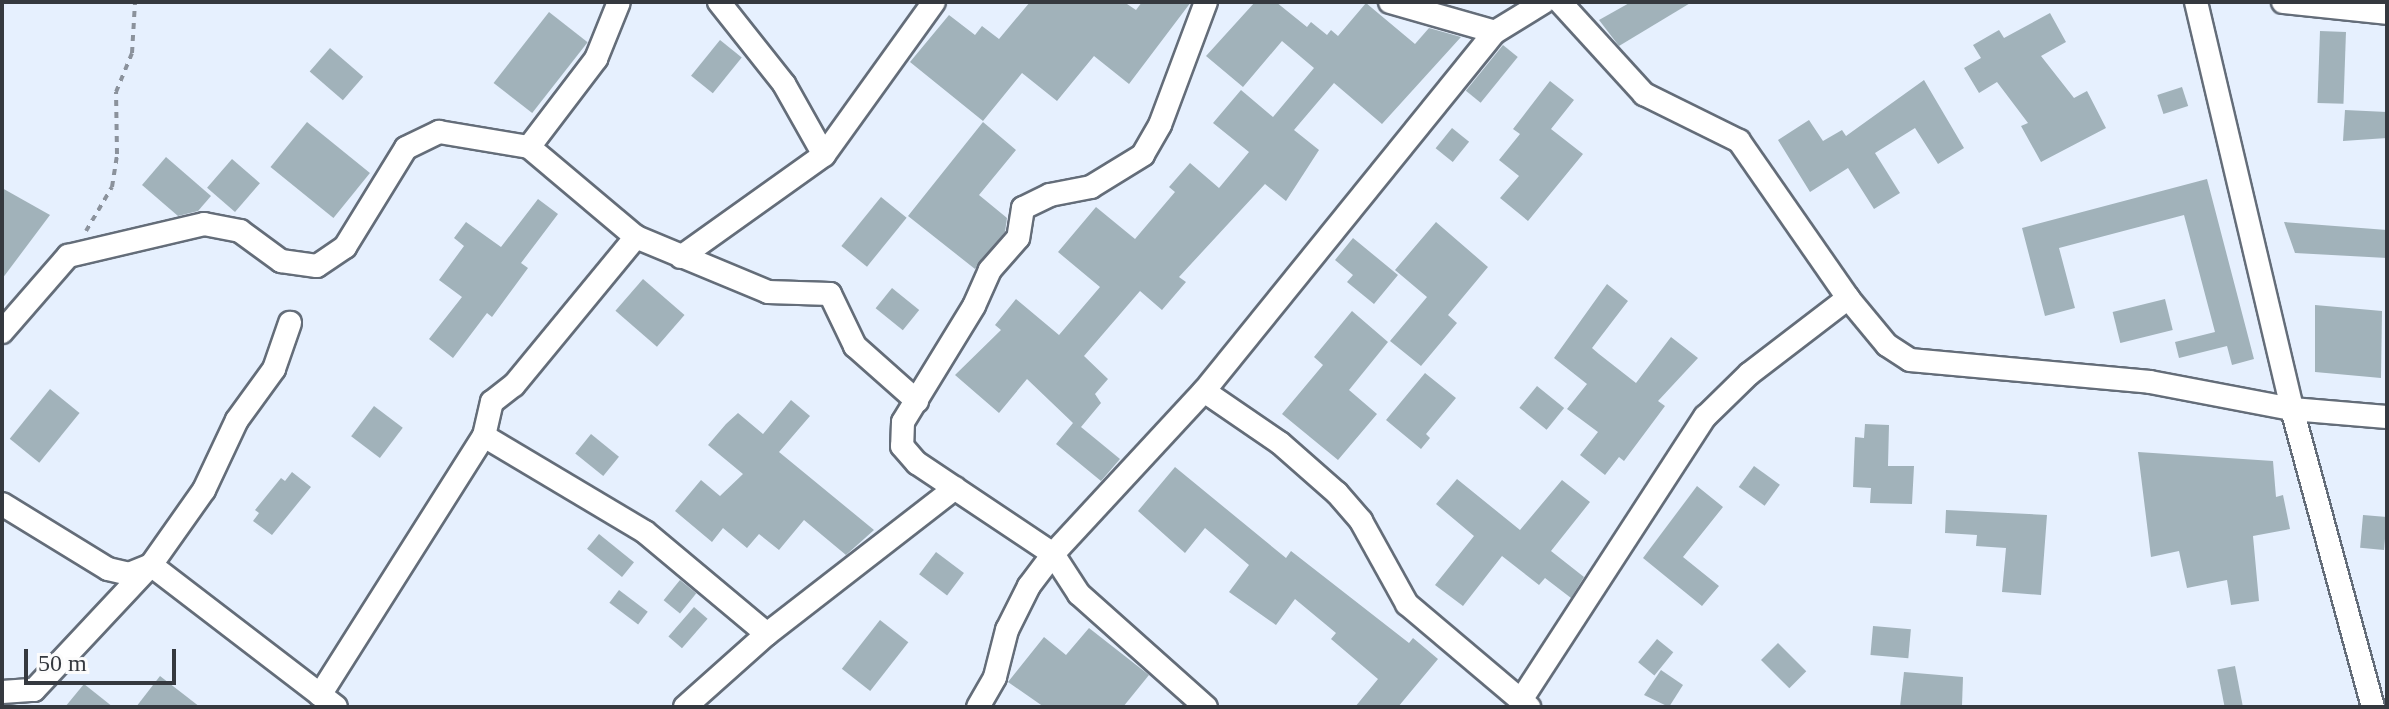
<!DOCTYPE html>
<html>
<head>
<meta charset="utf-8">
<style>
	body { margin:0 }
	#map { position:relative; width:2389px; height:709px; overflow:hidden; background:#e6f0fe; font-family:"Times New Roman",serif }
	div>[style] { position:absolute }
	[style*='--x'] { left:calc(var(--x)*1px); top:calc(var(--y)*1px); width:calc(var(--w)*1px); rotate:calc(var(--a)*1deg) }
	.building>* { inset:0; background:#a1b2ba; transform-origin:0 0 }
	.path>* { height:4px; margin-top:-2px; transform-origin:0; background:repeating-linear-gradient(90deg,#8b929c 0 6px,transparent 0 12px) }
	.roads { filter:drop-shadow(2px 0 #646d79) drop-shadow(-2px 0 #646d79) drop-shadow(0 2px #646d79) drop-shadow(0 -2px #646d79) }
	.minor>* { height:22px; margin:-11px; padding:0 11px; transform-origin:11px; border-radius:11px; background:#fff }
	span { translate:-50% -50%; white-space:nowrap; text-align:center; line-height:1.15; -webkit-text-stroke:7px #fcfcfc; paint-order:stroke }
	.frame { position:absolute; inset:0; border:4px solid #35393f; pointer-events:none }
	.scale { position:absolute; left:24px; top:649px; width:152px; height:36px; box-sizing:border-box; border:4px solid #35393f; border-top:0; padding-left:10px; font-size:24px; line-height:28px; white-space:nowrap; color:#35393f; -webkit-text-stroke:6px #fcfcfc; paint-order:stroke }
</style>
</head>
<body>
<div id="map">
	<div class="building">
		<i style="clip-path:polygon(1030px 2px,1124px 2px,1136px 10px,1142px 2px,1191px 2px,1129px 84px,1094px 56px,1057px 101px,1022px 73px,983px 121px,910px 62px,949px 15px,975px 35px,982px 26px,999px 39px)"></i>
		<i style="clip-path:polygon(1255px 2px,1276px 2px,1307px 27px,1311px 22px,1327px 35px,1331px 30px,1338px 36px,1366px 3px,1415px 44px,1429px 28px,1461px 37px,1382px 124px,1334px 83px,1294px 130px,1319px 150px,1286px 201px,1265px 184px,1179px 277px,1186px 282px,1162px 310px,1140px 291px,1084px 356px,1108px 379px,1095px 394px,1101px 403px,1081px 427px,1120px 459px,1101px 481px,1056px 444px,1073px 423px,1027px 379px,999px 413px,955px 375px,1001px 330px,995px 325px,1016px 299px,1059px 335px,1100px 287px,1058px 252px,1096px 207px,1135px 239px,1175px 192px,1169px 187px,1190px 163px,1219px 188px,1249px 152px,1213px 123px,1241px 90px,1273px 117px,1314px 68px,1282px 41px,1243px 87px,1206px 56px)"></i>
		<i style="clip-path:polygon(1631px 2px,1692px 2px,1619px 46px,1599px 20px)"></i>
		<i style="left:549px;top:12px;width:49px;height:90px;rotate:38deg"></i>
		<i style="clip-path:polygon(2050px 13px,2066px 42px,2041px 56px,2074px 98px,2087px 91px,2106px 128px,2041px 162px,2021px 126px,2028px 123px,1997px 82px,1979px 93px,1964px 68px,1981px 58px,1973px 45px,1999px 30px,2004px 38px)"></i>
		<i style="left:2320px;top:31px;width:26px;height:72px;rotate:2deg"></i>
		<i style="left:720px;top:40px;width:28px;height:46px;rotate:39deg"></i>
		<i style="left:1503px;top:45px;width:19px;height:59px;rotate:39deg"></i>
		<i style="left:330px;top:48px;width:44px;height:31px;rotate:41deg"></i>
		<i style="clip-path:polygon(1924px 80px,1964px 148px,1938px 164px,1915px 128px,1875px 153px,1900px 193px,1874px 209px,1848px 168px,1810px 192px,1778px 140px,1809px 120px,1823px 141px,1842px 130px,1846px 136px)"></i>
		<i style="clip-path:polygon(1550px 81px,1574px 100px,1551px 129px,1583px 154px,1528px 221px,1500px 198px,1519px 176px,1499px 160px,1520px 134px,1513px 129px)"></i>
		<i style="left:2182px;top:87px;width:20px;height:26px;rotate:72deg"></i>
		<i style="clip-path:polygon(2345px 110px,2387px 112px,2387px 138px,2343px 141px)"></i>
		<i style="left:307px;top:122px;width:81px;height:58px;rotate:39deg"></i>
		<i style="clip-path:polygon(983px 122px,1016px 150px,979px 195px,1007px 218px,1005px 232px,975px 269px,908px 216px)"></i>
		<i style="left:1452px;top:128px;width:22px;height:26px;rotate:39deg"></i>
		<i style="clip-path:polygon(166px 157px,211px 196px,198px 211px,178px 216px,142px 185px)"></i>
		<i style="left:232px;top:159px;width:37px;height:38px;rotate:41deg"></i>
		<i style="clip-path:polygon(2207px 179px,2254px 359px,2232px 365px,2227px 346px,2179px 358px,2175px 342px,2215px 332px,2184px 215px,2059px 248px,2075px 308px,2045px 316px,2022px 228px)"></i>
		<i style="clip-path:polygon(2px 188px,50px 215px,2px 279px)"></i>
		<i style="left:881px;top:197px;width:33px;height:63px;rotate:39deg"></i>
		<i style="clip-path:polygon(538px 199px,558px 214px,521px 263px,528px 268px,492px 317px,487px 313px,453px 358px,429px 339px,462px 297px,439px 280px,464px 246px,454px 238px,466px 222px,501px 247px)"></i>
		<i style="clip-path:polygon(1436px 222px,1488px 267px,1448px 315px,1457px 323px,1421px 366px,1390px 341px,1427px 297px,1395px 270px)"></i>
		<i style="clip-path:polygon(2284px 222px,2387px 230px,2387px 258px,2295px 253px)"></i>
		<i style="clip-path:polygon(1353px 238px,1398px 275px,1374px 304px,1347px 282px,1353px 275px,1335px 260px)"></i>
		<i style="left:643px;top:279px;width:55px;height:42px;rotate:41deg"></i>
		<i style="clip-path:polygon(1607px 284px,1628px 301px,1592px 348px,1599px 354px,1636px 383px,1671px 337px,1698px 358px,1658px 401px,1665px 406px,1624px 461px,1619px 457px,1605px 475px,1580px 455px,1598px 432px,1567px 409px,1587px 384px,1554px 358px)"></i>
		<i style="left:892px;top:288px;width:35px;height:26px;rotate:39deg"></i>
		<i style="left:2165px;top:299px;width:32px;height:54px;rotate:76deg"></i>
		<i style="clip-path:polygon(2315px 305px,2382px 311px,2381px 378px,2315px 372px)"></i>
		<i style="clip-path:polygon(1352px 311px,1388px 342px,1349px 390px,1377px 414px,1338px 460px,1282px 414px,1323px 365px,1314px 357px)"></i>
		<i style="clip-path:polygon(1425px 373px,1456px 398px,1426px 434px,1430px 438px,1421px 449px,1386px 420px)"></i>
		<i style="left:1537px;top:386px;width:35px;height:28px;rotate:39deg"></i>
		<i style="left:50px;top:389px;width:38px;height:64px;rotate:39deg"></i>
		<i style="clip-path:polygon(791px 400px,810px 416px,779px 452px,874px 530px,846px 555px,804px 520px,779px 550px,759px 534px,747px 548px,723px 528px,712px 542px,675px 511px,701px 480px,720px 496px,743px 474px,708px 445px,726px 424px,738px 413px,763px 434px)"></i>
		<i style="left:374px;top:406px;width:36px;height:38px;rotate:37deg"></i>
		<i style="clip-path:polygon(1865px 424px,1889px 425px,1888px 466px,1914px 466px,1912px 504px,1870px 503px,1871px 488px,1853px 487px,1855px 437px,1864px 438px)"></i>
		<i style="left:591px;top:434px;width:36px;height:25px;rotate:39deg"></i>
		<i style="clip-path:polygon(2138px 452px,2273px 461px,2276px 497px,2283px 495px,2290px 529px,2253px 536px,2259px 601px,2231px 605px,2227px 580px,2187px 588px,2179px 551px,2151px 557px)"></i>
		<i style="left:1754px;top:466px;width:32px;height:26px;rotate:36deg"></i>
		<i style="clip-path:polygon(1175px 467px,1286px 558px,1291px 551px,1409px 643px,1413px 638px,1438px 659px,1398px 707px,1355px 707px,1378px 679px,1331px 639px,1336px 633px,1295px 599px,1276px 625px,1229px 592px,1249px 565px,1205px 528px,1185px 553px,1138px 511px)"></i>
		<i style="clip-path:polygon(292px 472px,311px 487px,272px 535px,253px 521px,259px 513px,255px 510px,281px 478px,285px 481px)"></i>
		<i style="clip-path:polygon(1457px 479px,1520px 530px,1562px 480px,1590px 502px,1551px 551px,1584px 577px,1571px 598px,1545px 578px,1539px 585px,1502px 556px,1463px 606px,1435px 585px,1474px 536px,1436px 504px)"></i>
		<i style="clip-path:polygon(1697px 486px,1723px 507px,1683px 557px,1719px 586px,1702px 606px,1643px 558px)"></i>
		<i style="clip-path:polygon(1946px 510px,2047px 515px,2041px 595px,2002px 592px,2006px 548px,1976px 546px,1977px 535px,1945px 533px)"></i>
		<i style="left:2363px;top:515px;width:24px;height:33px;rotate:5deg"></i>
		<i style="left:599px;top:534px;width:45px;height:19px;rotate:39deg"></i>
		<i style="left:936px;top:552px;width:35px;height:28px;rotate:37deg"></i>
		<i style="left:680px;top:580px;width:21px;height:26px;rotate:39deg"></i>
		<i style="left:619px;top:590px;width:36px;height:16px;rotate:37deg"></i>
		<i style="left:694px;top:607px;width:18px;height:39px;rotate:41deg"></i>
		<i style="left:880px;top:620px;width:36px;height:62px;rotate:38deg"></i>
		<i style="left:1873px;top:626px;width:38px;height:29px;rotate:5deg"></i>
		<i style="clip-path:polygon(1089px 628px,1149px 675px,1123px 707px,1044px 707px,1008px 682px,1044px 637px,1066px 655px)"></i>
		<i style="left:1657px;top:639px;width:21px;height:30px;rotate:39deg"></i>
		<i style="left:1778px;top:643px;width:40px;height:24px;rotate:45deg"></i>
		<i style="left:2235px;top:666px;width:42px;height:18px;rotate:79deg"></i>
		<i style="clip-path:polygon(1661px 670px,1683px 685px,1669px 707px,1644px 695px)"></i>
		<i style="clip-path:polygon(1904px 672px,1963px 677px,1962px 705px,1900px 707px)"></i>
		<i style="clip-path:polygon(160px 676px,200px 707px,136px 707px)"></i>
		<i style="clip-path:polygon(84px 684px,113px 707px,65px 707px)"></i>
	</div>
	<div class="path">
		<i style="--x:86;--y:231;--w:51;--a:-59.4"></i>
		<i style="--x:112;--y:187;--w:33;--a:-81"></i>
		<i style="--x:117;--y:154;--w:62;--a:-90.9"></i>
		<i style="--x:116;--y:92;--w:42;--a:-67.7"></i>
		<i style="--x:132;--y:53;--w:51;--a:-86.6"></i>
	</div>
	<div class="roads">
		<div class="minor">
			<i style="--x:719;--y:2;--w:105;--a:51.6"></i>
			<i style="--x:784;--y:84;--w:81;--a:60.6"></i>
			<i style="--x:1206;--y:2;--w:131;--a:110.5"></i>
			<i style="--x:1160;--y:125;--w:34;--a:120"></i>
			<i style="--x:1143;--y:155;--w:61;--a:148.4"></i>
			<i style="--x:1091;--y:187;--w:42;--a:169"></i>
			<i style="--x:1050;--y:195;--w:30;--a:154"></i>
			<i style="--x:1023;--y:208;--w:30;--a:99"></i>
			<i style="--x:1018;--y:238;--w:43;--a:131.2"></i>
			<i style="--x:990;--y:270;--w:39;--a:114"></i>
			<i style="--x:974;--y:306;--w:136;--a:121.5"></i>
			<i style="--x:903;--y:422;--w:24;--a:92"></i>
			<i style="--x:902;--y:446;--w:23;--a:49"></i>
			<i style="--x:917;--y:463;--w:164;--a:33.8"></i>
			<i style="--x:1053;--y:554;--w:48;--a:57"></i>
			<i style="--x:1079;--y:594;--w:170;--a:41.7"></i>
			<i style="--x:1390;--y:2;--w:109;--a:15.9"></i>
			<i style="--x:1560;--y:2;--w:125;--a:47.6"></i>
			<i style="--x:1644;--y:94;--w:106;--a:26.3"></i>
			<i style="--x:1739;--y:141;--w:191;--a:55.2"></i>
			<i style="--x:1848;--y:298;--w:61;--a:50.3"></i>
			<i style="--x:1887;--y:345;--w:27;--a:33"></i>
			<i style="--x:1910;--y:360;--w:241;--a:5.2"></i>
			<i style="--x:2150;--y:382;--w:145;--a:10.8"></i>
			<i style="--x:2292;--y:409;--w:95;--a:4.8"></i>
			<i style="--x:2196;--y:2;--w:418;--a:76.7"></i>
			<i style="--x:2292;--y:409;--w:309;--a:74.8"></i>
			<i style="--x:2283;--y:2;--w:105;--a:6"></i>
			<i style="--x:529;--y:147;--w:140;--a:40.1"></i>
			<i style="--x:636;--y:237;--w:143;--a:22.6"></i>
			<i style="--x:768;--y:292;--w:62;--a:1.8"></i>
			<i style="--x:830;--y:294;--w:58;--a:64.3"></i>
			<i style="--x:855;--y:346;--w:83;--a:41.6"></i>
			<i style="--x:681;--y:257;--w:176;--a:-35.5"></i>
			<i style="--x:824;--y:155;--w:188;--a:-54.3"></i>
			<i style="--x:2;--y:332;--w:101;--a:-49"></i>
			<i style="--x:68;--y:256;--w:140;--a:-13.2"></i>
			<i style="--x:204;--y:224;--w:37;--a:11"></i>
			<i style="--x:240;--y:231;--w:51;--a:36.2"></i>
			<i style="--x:281;--y:261;--w:36;--a:8"></i>
			<i style="--x:317;--y:266;--w:34;--a:-34"></i>
			<i style="--x:345;--y:247;--w:116;--a:-58.4"></i>
			<i style="--x:406;--y:148;--w:37;--a:-26"></i>
			<i style="--x:439;--y:132;--w:91;--a:9.5"></i>
			<i style="--x:529;--y:147;--w:111;--a:-52.7"></i>
			<i style="--x:596;--y:59;--w:61;--a:-68"></i>
			<i style="--x:1204;--y:391;--w:92;--a:34.4"></i>
			<i style="--x:1280;--y:443;--w:76;--a:41.3"></i>
			<i style="--x:1337;--y:493;--w:37;--a:49"></i>
			<i style="--x:1361;--y:521;--w:95;--a:61"></i>
			<i style="--x:1407;--y:604;--w:160;--a:40.2"></i>
			<i style="--x:484;--y:436;--w:187;--a:30.8"></i>
			<i style="--x:645;--y:532;--w:159;--a:39.9"></i>
			<i style="--x:2;--y:504;--w:124;--a:31.5"></i>
			<i style="--x:108;--y:569;--w:22;--a:13"></i>
			<i style="--x:129;--y:574;--w:24;--a:-22"></i>
			<i style="--x:151;--y:565;--w:92;--a:-54.8"></i>
			<i style="--x:204;--y:490;--w:77;--a:-64.8"></i>
			<i style="--x:237;--y:420;--w:63;--a:-54"></i>
			<i style="--x:274;--y:369;--w:49;--a:-70.8"></i>
			<i style="--x:2;--y:692;--w:32;--a:-4"></i>
			<i style="--x:34;--y:690;--w:171;--a:-46.9"></i>
			<i style="--x:151;--y:565;--w:233;--a:37.5"></i>
			<i style="--x:320;--y:695;--w:307;--a:-57.7"></i>
			<i style="--x:484;--y:436;--w:35;--a:-77"></i>
			<i style="--x:492;--y:402;--w:28;--a:-38"></i>
			<i style="--x:514;--y:385;--w:192;--a:-50.5"></i>
			<i style="--x:1521;--y:700;--w:338;--a:-57"></i>
			<i style="--x:1705;--y:417;--w:62;--a:-44.3"></i>
			<i style="--x:1749;--y:374;--w:125;--a:-37.5"></i>
			<i style="--x:685;--y:707;--w:110;--a:-41.7"></i>
			<i style="--x:767;--y:634;--w:238;--a:-37.8"></i>
			<i style="--x:978;--y:707;--w:34;--a:-60"></i>
			<i style="--x:995;--y:677;--w:49;--a:-75.7"></i>
			<i style="--x:1007;--y:630;--w:49;--a:-63.4"></i>
			<i style="--x:1029;--y:586;--w:40;--a:-53"></i>
			<i style="--x:1053;--y:554;--w:222;--a:-47.2"></i>
			<i style="--x:1204;--y:391;--w:462;--a:-51"></i>
			<i style="--x:1495;--y:32;--w:57;--a:-31.5"></i>
		</div>
	</div>
	<div class="frame"></div>
	<div class="scale">50 m</div>
</div>
</body>
</html>
